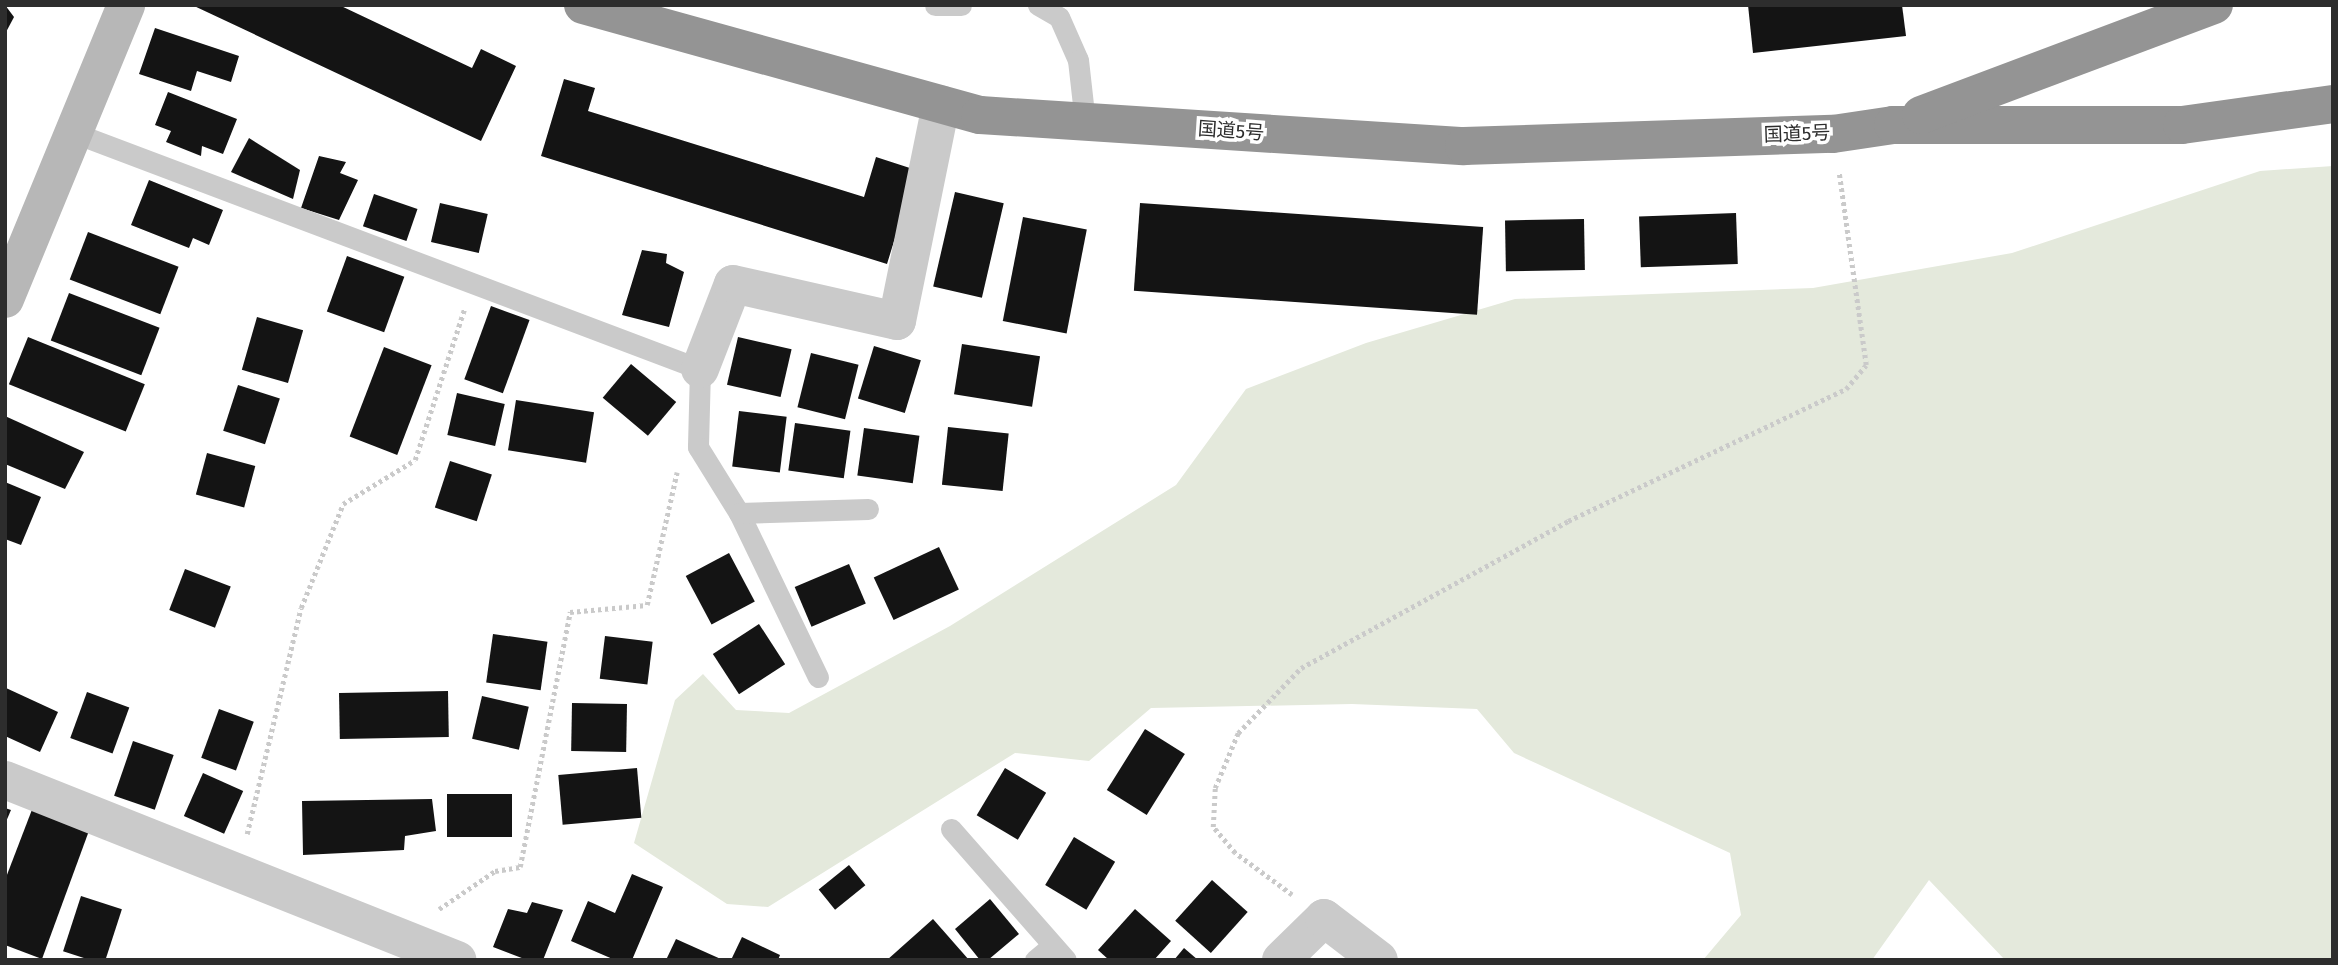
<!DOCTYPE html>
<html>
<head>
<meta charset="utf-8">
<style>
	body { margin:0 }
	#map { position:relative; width:2338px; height:965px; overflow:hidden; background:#fff; font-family:"Fira Sans","Noto Sans JP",sans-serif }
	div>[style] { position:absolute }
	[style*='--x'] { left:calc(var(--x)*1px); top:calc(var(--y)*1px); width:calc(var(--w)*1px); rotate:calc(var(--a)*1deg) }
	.green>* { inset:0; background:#e4e9dc }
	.building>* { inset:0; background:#141414; transform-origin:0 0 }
	.path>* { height:4.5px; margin-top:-2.25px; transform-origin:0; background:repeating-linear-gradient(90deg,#cacaca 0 3.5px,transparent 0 7px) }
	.lane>* { height:21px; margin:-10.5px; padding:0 10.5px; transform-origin:10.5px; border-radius:10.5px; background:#cacaca }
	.street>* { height:38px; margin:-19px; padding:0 19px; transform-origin:19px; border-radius:19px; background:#cacaca }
	.secondary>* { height:38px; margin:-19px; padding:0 19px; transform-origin:19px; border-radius:19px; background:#b7b7b7 }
	.highway>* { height:38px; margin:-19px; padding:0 19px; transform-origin:19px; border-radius:19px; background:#949494 }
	span { translate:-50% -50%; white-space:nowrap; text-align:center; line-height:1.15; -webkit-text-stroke:7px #fff; paint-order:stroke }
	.street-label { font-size:19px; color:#2d2d2d }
	.frame { position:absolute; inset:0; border:7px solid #2d2d2d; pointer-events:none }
</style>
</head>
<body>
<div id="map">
	<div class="green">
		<i style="clip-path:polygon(2333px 166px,2333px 960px,2005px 960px,1929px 880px,1872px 960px,1703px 960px,1741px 915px,1730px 853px,1514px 753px,1477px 709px,1352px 704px,1151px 708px,1089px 761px,1015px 753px,768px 907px,727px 904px,634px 843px,675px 700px,703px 674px,736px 710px,789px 713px,950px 626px,1176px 485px,1246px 389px,1366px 343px,1515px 299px,1813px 288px,2012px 253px,2260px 171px)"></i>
	</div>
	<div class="building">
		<i style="clip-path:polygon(5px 5px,14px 17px,5px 34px)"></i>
		<i style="clip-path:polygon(192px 5px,339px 5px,472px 68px,481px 49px,516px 66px,481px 141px)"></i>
		<i style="clip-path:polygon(1748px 5px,1902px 5px,1906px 36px,1753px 53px)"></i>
		<i style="clip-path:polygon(155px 28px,239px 56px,231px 82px,197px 71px,191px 91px,139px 74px)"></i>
		<i style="clip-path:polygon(564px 79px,595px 88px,588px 111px,864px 197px,876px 157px,916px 170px,887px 264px,541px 156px)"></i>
		<i style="clip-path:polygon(168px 92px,237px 119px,223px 154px,202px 146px,201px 156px,166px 142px,171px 131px,155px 125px)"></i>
		<i style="clip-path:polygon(249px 138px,300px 170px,293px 199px,231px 172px)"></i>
		<i style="clip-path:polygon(319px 156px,346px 162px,340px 173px,358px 180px,339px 220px,301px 208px)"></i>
		<i style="clip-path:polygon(149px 180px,223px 210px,209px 245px,193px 238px,189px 248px,131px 225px)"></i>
		<i style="left:955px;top:192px;width:50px;height:97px;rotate:13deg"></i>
		<i style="left:374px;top:194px;width:46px;height:34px;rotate:19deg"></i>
		<i style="left:440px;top:203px;width:49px;height:40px;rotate:13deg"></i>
		<i style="left:1140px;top:203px;width:344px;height:88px;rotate:4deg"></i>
		<i style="left:1736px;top:213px;width:51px;height:97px;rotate:88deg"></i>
		<i style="left:1023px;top:217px;width:65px;height:106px;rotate:11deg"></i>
		<i style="left:1584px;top:219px;width:51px;height:79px;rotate:89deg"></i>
		<i style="left:88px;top:232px;width:97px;height:51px;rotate:21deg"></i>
		<i style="clip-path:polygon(642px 250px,667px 254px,666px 263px,684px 272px,669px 327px,622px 315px)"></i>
		<i style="left:347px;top:256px;width:61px;height:59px;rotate:20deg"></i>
		<i style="left:69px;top:293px;width:97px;height:51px;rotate:21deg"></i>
		<i style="left:491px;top:306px;width:41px;height:78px;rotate:20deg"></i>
		<i style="left:257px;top:317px;width:48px;height:55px;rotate:16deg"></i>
		<i style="left:28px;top:337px;width:126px;height:51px;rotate:22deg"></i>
		<i style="left:738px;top:337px;width:55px;height:49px;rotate:13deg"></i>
		<i style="left:962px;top:344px;width:79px;height:51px;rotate:9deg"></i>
		<i style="left:874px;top:346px;width:49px;height:55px;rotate:17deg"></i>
		<i style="left:384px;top:347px;width:51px;height:96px;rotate:21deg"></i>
		<i style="left:811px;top:353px;width:49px;height:56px;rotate:14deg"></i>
		<i style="left:631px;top:364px;width:59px;height:44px;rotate:40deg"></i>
		<i style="left:238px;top:385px;width:44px;height:48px;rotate:18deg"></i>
		<i style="left:457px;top:393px;width:49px;height:43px;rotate:13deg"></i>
		<i style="left:516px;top:400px;width:79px;height:51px;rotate:9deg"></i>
		<i style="left:739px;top:411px;width:48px;height:56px;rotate:7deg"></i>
		<i style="clip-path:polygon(5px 416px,84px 452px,65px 489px,5px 464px)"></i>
		<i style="left:795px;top:423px;width:56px;height:48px;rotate:8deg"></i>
		<i style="left:948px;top:427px;width:61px;height:58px;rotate:6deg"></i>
		<i style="left:864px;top:428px;width:56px;height:48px;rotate:8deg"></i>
		<i style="left:207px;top:453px;width:50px;height:43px;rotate:15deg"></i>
		<i style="left:450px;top:461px;width:44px;height:49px;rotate:18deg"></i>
		<i style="clip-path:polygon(5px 482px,41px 497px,21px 545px,5px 539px)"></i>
		<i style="left:939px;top:547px;width:47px;height:72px;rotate:65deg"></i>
		<i style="left:729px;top:553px;width:55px;height:49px;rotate:62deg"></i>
		<i style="left:849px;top:564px;width:43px;height:59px;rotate:67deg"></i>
		<i style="left:185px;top:569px;width:49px;height:44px;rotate:21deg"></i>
		<i style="left:759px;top:624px;width:48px;height:55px;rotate:57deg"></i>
		<i style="left:493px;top:634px;width:55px;height:49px;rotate:8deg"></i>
		<i style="left:605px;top:636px;width:48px;height:43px;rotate:7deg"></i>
		<i style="clip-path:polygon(6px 688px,58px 712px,40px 752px,5px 736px)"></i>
		<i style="left:448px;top:691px;width:46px;height:109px;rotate:89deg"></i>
		<i style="left:87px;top:692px;width:45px;height:49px;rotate:20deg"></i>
		<i style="left:482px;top:696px;width:48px;height:44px;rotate:13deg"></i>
		<i style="left:572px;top:703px;width:55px;height:48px;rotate:1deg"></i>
		<i style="left:219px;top:709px;width:37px;height:52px;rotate:20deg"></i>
		<i style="left:1145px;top:729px;width:47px;height:72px;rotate:32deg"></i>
		<i style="left:133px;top:741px;width:43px;height:58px;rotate:19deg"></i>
		<i style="left:637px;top:768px;width:50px;height:79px;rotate:85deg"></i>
		<i style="left:1005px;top:768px;width:48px;height:55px;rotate:31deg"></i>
		<i style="left:203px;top:773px;width:44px;height:47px;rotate:24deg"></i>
		<i style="left:512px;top:794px;width:43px;height:65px;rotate:90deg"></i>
		<i style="clip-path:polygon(432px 799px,436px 831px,405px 836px,404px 850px,303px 855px,302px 801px)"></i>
		<i style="clip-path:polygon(33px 807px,90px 828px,42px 959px,5px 945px,5px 880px)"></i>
		<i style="clip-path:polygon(5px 808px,11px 810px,5px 824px)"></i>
		<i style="left:1074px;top:837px;width:48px;height:56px;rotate:31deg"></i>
		<i style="left:849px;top:865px;width:26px;height:39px;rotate:51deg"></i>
		<i style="clip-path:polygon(632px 874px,663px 887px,632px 960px,615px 960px,571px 941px,588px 901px,615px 913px)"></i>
		<i style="left:1212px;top:880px;width:48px;height:55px;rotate:42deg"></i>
		<i style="left:81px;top:896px;width:43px;height:58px;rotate:18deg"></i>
		<i style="clip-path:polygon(990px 899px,1019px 934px,988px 960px,980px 960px,955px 929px)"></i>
		<i style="clip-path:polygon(532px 902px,563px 910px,543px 960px,527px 960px,493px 947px,508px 909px,527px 913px)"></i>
		<i style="clip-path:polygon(1135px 909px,1171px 941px,1154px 960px,1109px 960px,1098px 950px)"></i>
		<i style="clip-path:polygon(933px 919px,969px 960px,887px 960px)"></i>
		<i style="clip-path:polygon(742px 937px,780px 955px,778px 960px,731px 960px)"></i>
		<i style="clip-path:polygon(676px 939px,723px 960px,666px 960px)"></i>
		<i style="clip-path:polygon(1184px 948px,1198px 960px,1174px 960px)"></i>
	</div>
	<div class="path">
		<i style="--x:247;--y:834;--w:232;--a:-76.6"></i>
		<i style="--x:301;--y:608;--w:112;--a:-68"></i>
		<i style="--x:343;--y:504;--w:84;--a:-31.4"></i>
		<i style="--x:415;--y:460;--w:158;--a:-71.9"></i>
		<i style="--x:1292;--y:895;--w:71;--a:-143.6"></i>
		<i style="--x:1235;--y:853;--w:34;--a:-130"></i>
		<i style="--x:1213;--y:827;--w:39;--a:-87"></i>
		<i style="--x:1215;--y:788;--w:60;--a:-67.3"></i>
		<i style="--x:1238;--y:733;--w:91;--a:-45.9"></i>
		<i style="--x:1301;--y:668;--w:305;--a:-28.8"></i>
		<i style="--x:1568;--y:521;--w:308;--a:-25.4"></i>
		<i style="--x:1846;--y:389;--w:31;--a:-50"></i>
		<i style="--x:1866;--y:365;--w:194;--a:-98"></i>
		<i style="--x:439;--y:909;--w:68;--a:-34.2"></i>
		<i style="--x:495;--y:871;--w:25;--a:-9"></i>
		<i style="--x:520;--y:867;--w:260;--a:-78.9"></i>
		<i style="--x:570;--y:612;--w:77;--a:-5.2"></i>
		<i style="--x:647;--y:605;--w:136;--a:-77.3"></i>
	</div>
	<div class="lane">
		<i style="--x:935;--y:5;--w:26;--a:0"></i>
		<i style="--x:1038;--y:5;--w:24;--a:30"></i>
		<i style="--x:1059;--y:17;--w:47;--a:66.2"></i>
		<i style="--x:1078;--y:60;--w:62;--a:83.6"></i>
		<i style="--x:72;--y:132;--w:671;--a:20.68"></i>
		<i style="--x:700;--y:369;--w:78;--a:91.5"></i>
		<i style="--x:698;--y:447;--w:78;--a:58.2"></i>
		<i style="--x:739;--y:513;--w:182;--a:64.3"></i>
		<i style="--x:739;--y:513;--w:129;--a:-1.8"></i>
		<i style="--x:951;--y:829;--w:174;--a:48.7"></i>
		<i style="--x:1035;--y:960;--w:23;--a:-40"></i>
	</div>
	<div class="street">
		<i style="--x:700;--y:369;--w:91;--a:-68.8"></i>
		<i style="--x:733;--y:284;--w:168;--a:12.7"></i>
		<i style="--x:897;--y:321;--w:221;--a:-78.5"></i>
		<i style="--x:5;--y:780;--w:487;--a:21.7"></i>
		<i style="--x:1281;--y:960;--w:60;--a:-44.3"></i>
		<i style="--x:1324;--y:918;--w:69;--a:37.4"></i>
	</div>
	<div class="secondary">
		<i style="--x:5;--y:299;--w:318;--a:-67.6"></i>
	</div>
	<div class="highway">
		<i style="--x:583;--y:5;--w:412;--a:15.5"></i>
		<i style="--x:980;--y:115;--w:485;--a:3.7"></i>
		<i style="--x:1464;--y:146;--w:369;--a:-1.9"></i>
		<i style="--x:1833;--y:134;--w:61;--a:-8.5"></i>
		<i style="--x:1893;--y:125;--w:289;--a:0"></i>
		<i style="--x:2182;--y:125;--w:152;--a:-7.9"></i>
		<i style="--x:1921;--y:115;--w:313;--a:-20.6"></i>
	</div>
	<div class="street-label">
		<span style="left:1231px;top:131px;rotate:4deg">国道5号</span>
		<span style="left:1797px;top:134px;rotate:-2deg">国道5号</span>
	</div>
	<div class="frame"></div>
</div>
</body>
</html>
